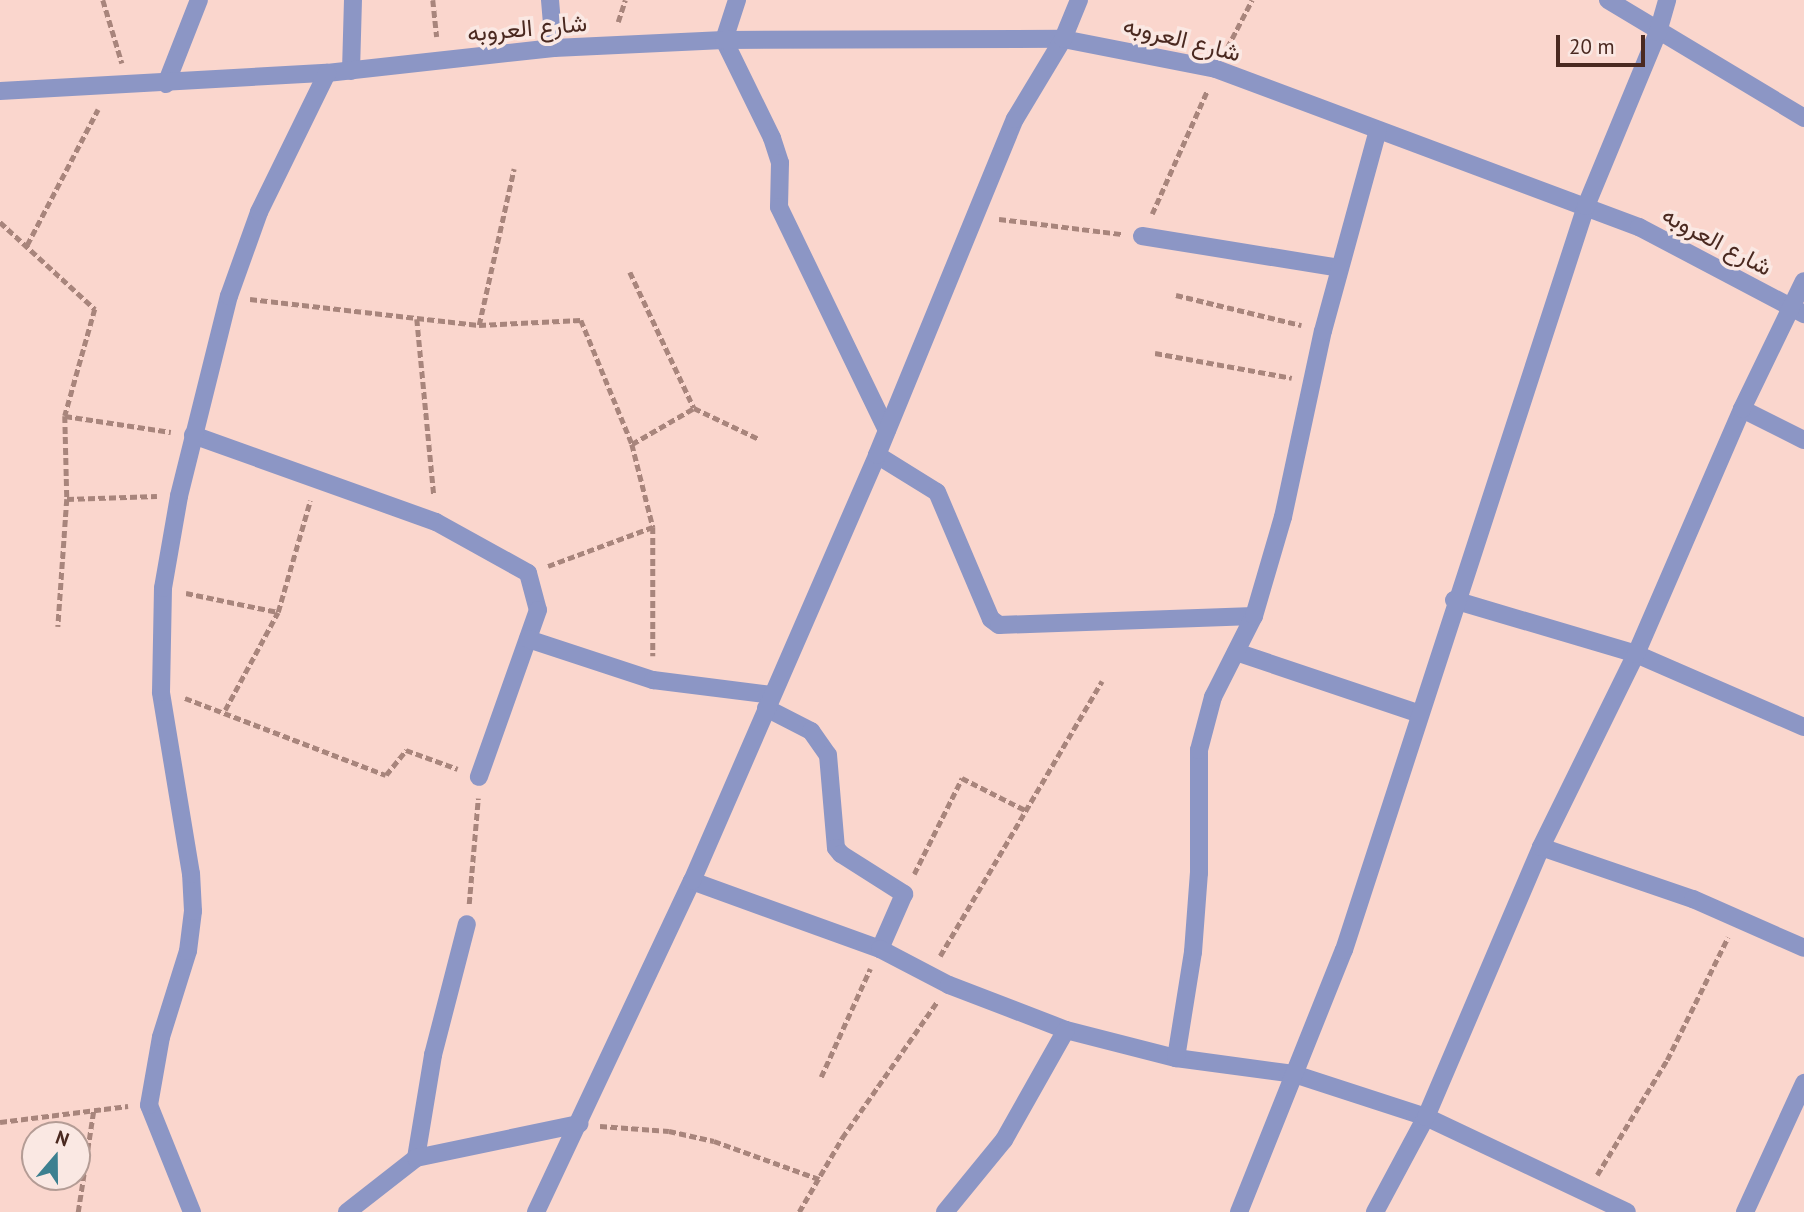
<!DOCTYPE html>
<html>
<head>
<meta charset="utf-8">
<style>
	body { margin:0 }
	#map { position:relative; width:1804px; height:1212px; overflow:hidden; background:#fad6cd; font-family:"PT Sans",Vazirmatn,sans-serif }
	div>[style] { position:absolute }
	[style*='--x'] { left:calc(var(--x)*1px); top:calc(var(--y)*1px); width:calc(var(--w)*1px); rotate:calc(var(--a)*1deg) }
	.path>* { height:4.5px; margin-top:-2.25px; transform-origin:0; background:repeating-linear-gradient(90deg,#a8857c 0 7px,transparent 0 10.5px) }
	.street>* { height:18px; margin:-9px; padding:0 9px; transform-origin:9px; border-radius:9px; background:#8c96c5 }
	span { translate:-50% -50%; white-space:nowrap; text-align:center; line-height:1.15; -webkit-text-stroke:7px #fae8e3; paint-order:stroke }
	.street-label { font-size:24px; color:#4a2920 }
	.north { position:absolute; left:21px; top:1121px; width:70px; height:70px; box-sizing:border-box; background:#fae8e3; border:2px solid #b49c95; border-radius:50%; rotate:20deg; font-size:19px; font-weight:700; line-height:28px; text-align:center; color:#4a2920 }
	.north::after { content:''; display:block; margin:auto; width:24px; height:32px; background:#3d8090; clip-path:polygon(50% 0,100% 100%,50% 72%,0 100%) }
	.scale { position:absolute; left:1556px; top:35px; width:89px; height:32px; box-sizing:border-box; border:4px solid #4a2920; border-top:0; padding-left:9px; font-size:21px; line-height:24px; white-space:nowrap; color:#4a2920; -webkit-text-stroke:5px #fae8e3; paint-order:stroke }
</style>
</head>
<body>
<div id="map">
	<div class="path">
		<i style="--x:103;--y:0;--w:66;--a:73.2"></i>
		<i style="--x:433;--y:0;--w:37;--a:84"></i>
		<i style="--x:618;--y:22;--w:23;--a:-72"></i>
		<i style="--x:1227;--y:48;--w:54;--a:-62.5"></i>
		<i style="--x:1152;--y:214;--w:135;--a:-65.9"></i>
		<i style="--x:999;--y:219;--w:124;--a:7"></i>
		<i style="--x:0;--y:222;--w:129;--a:42.5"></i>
		<i style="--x:95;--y:309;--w:111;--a:105.7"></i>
		<i style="--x:65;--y:416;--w:83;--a:88.6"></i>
		<i style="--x:67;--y:499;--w:128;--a:94"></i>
		<i style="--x:27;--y:245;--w:153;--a:-62.4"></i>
		<i style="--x:630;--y:272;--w:150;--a:64.8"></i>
		<i style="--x:694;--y:408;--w:72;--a:25.5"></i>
		<i style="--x:1176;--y:295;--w:129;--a:13.5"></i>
		<i style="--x:250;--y:299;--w:230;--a:6.5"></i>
		<i style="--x:479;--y:325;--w:102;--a:-2.8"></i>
		<i style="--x:581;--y:320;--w:134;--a:67.6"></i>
		<i style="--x:632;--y:444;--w:86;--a:75.8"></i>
		<i style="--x:653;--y:527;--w:129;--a:90"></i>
		<i style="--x:417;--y:319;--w:178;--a:84.5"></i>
		<i style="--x:479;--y:325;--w:160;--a:-77.4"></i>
		<i style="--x:1155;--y:353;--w:139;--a:10.3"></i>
		<i style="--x:65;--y:416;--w:107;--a:8.6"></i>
		<i style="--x:632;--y:444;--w:72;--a:-30.1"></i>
		<i style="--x:67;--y:499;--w:90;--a:-1.9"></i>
		<i style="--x:548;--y:566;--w:112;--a:-20.4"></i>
		<i style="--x:186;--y:593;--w:94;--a:11.7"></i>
		<i style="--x:185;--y:698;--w:215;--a:21"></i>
		<i style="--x:386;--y:775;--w:32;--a:-51"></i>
		<i style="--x:406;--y:750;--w:55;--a:20.1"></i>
		<i style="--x:225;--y:710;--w:111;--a:-61.6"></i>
		<i style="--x:278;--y:612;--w:116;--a:-73.9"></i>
		<i style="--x:914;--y:874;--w:107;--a:-63.4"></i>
		<i style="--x:962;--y:778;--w:71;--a:26.9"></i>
		<i style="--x:469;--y:904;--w:106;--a:-85.1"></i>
		<i style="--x:940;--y:956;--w:319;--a:-59.5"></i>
		<i style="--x:821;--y:1077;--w:119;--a:-65.6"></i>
		<i style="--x:0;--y:1122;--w:129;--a:-7.1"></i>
		<i style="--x:600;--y:1126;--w:69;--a:4.1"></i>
		<i style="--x:669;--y:1131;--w:46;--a:12.5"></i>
		<i style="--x:714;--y:1141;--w:112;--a:19.9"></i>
		<i style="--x:1597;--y:1175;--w:135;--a:-58.7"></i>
		<i style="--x:1667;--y:1060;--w:137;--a:-63.6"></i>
		<i style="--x:78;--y:1212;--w:105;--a:-81.3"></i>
		<i style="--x:799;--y:1212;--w:86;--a:-59.8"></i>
		<i style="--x:842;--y:1138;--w:166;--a:-55.1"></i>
	</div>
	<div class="street">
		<i style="--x:550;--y:0;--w:48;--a:85.2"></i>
		<i style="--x:737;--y:0;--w:42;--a:108"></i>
		<i style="--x:724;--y:40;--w:109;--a:63.9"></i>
		<i style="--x:772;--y:138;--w:26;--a:72"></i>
		<i style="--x:780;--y:163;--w:44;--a:91.3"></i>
		<i style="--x:779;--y:207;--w:248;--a:64.2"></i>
		<i style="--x:1608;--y:0;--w:229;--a:31"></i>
		<i style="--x:351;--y:71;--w:71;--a:-88.4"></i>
		<i style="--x:166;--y:84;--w:90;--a:-68.6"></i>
		<i style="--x:0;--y:91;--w:327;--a:-3.2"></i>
		<i style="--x:327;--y:73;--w:228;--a:-6.3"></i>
		<i style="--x:554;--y:48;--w:170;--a:-2.7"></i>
		<i style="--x:724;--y:40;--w:339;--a:-0.2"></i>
		<i style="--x:1063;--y:39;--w:156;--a:11.1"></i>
		<i style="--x:1216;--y:69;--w:452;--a:20.5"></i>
		<i style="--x:1639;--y:227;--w:187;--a:27.8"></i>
		<i style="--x:1142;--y:236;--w:200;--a:9.2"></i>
		<i style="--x:1742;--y:409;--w:69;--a:26.6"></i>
		<i style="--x:193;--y:435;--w:258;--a:19.7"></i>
		<i style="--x:436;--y:522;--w:105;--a:29"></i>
		<i style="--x:528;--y:573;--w:38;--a:75"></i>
		<i style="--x:538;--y:610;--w:177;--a:109.5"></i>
		<i style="--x:877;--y:455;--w:70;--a:31.7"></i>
		<i style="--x:937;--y:492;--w:138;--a:67"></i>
		<i style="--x:991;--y:619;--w:10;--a:37"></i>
		<i style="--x:999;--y:625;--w:255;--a:-2"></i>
		<i style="--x:1454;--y:600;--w:190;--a:16.5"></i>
		<i style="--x:1636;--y:654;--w:183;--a:23.5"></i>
		<i style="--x:528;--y:639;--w:132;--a:18.2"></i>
		<i style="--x:653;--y:680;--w:120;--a:7.2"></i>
		<i style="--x:1236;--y:652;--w:194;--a:18.6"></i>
		<i style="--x:766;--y:708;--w:51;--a:27.1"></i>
		<i style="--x:811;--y:731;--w:29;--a:55"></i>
		<i style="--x:828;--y:755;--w:93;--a:85.1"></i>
		<i style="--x:836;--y:848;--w:8;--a:50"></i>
		<i style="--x:841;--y:854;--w:75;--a:32.4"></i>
		<i style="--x:904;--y:894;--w:60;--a:113.6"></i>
		<i style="--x:1541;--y:847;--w:161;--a:18.9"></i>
		<i style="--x:1693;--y:899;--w:121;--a:23.8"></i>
		<i style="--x:692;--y:881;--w:200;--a:19.9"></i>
		<i style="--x:880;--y:949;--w:78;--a:27.6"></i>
		<i style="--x:949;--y:985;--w:125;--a:21"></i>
		<i style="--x:1066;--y:1030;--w:114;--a:14.3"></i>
		<i style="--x:1176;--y:1058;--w:119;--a:7.7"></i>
		<i style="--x:1294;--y:1074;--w:139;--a:18"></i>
		<i style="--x:1426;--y:1117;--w:222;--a:25.3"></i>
		<i style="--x:1176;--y:1058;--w:107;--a:-80.9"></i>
		<i style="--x:1193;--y:952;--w:79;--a:-85.7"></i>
		<i style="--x:1199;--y:873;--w:123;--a:-90"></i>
		<i style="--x:1199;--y:750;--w:55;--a:-75.2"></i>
		<i style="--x:1213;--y:697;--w:91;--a:-63.2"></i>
		<i style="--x:1254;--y:616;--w:103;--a:-73.7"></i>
		<i style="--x:1283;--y:517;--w:190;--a:-77.9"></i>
		<i style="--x:1323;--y:331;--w:208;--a:-74.7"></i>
		<i style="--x:416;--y:1158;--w:104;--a:-80.6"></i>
		<i style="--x:433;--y:1055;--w:135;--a:-75.5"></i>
		<i style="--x:192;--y:1212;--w:115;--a:-111.9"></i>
		<i style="--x:149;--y:1105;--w:69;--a:-80"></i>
		<i style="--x:161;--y:1037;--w:90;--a:-72.6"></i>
		<i style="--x:188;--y:951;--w:40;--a:-82.9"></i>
		<i style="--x:193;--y:911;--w:37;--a:-93"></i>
		<i style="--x:191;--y:874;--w:184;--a:-99.4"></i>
		<i style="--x:161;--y:692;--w:104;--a:-88.9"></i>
		<i style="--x:163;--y:588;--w:93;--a:-80.1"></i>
		<i style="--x:179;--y:496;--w:206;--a:-76"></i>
		<i style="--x:229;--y:296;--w:89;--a:-70.3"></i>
		<i style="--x:259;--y:212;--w:155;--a:-63.9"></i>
		<i style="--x:347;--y:1212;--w:88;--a:-38"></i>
		<i style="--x:416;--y:1158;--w:167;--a:-11.8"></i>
		<i style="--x:536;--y:1212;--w:366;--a:-64.8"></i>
		<i style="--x:692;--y:881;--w:464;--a:-66.5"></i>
		<i style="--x:877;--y:455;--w:363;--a:-67.7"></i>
		<i style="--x:1015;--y:119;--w:93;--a:-59"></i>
		<i style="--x:1063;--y:39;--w:42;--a:-67.7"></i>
		<i style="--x:945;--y:1212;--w:93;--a:-50.7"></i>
		<i style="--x:1004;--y:1140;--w:126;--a:-60.6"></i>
		<i style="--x:1239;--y:1212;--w:282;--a:-68.2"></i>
		<i style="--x:1344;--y:950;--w:782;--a:-71.98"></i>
		<i style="--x:1586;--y:206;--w:188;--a:-67.5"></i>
		<i style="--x:1658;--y:32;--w:33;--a:-74"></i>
		<i style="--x:1375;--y:1212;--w:108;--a:-61.8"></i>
		<i style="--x:1426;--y:1117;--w:293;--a:-66.9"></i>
		<i style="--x:1541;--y:847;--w:215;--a:-63.8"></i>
		<i style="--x:1636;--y:654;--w:267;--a:-66.6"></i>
		<i style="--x:1742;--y:409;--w:142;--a:-64.2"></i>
		<i style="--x:1745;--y:1212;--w:142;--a:-65.4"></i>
	</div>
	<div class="street-label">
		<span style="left:527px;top:28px;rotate:-5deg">شارع العروبه</span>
		<span style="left:1182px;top:39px;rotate:14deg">شارع العروبه</span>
		<span style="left:1717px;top:241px;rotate:28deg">شارع العروبه</span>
	</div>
	<div class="north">N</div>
	<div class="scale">20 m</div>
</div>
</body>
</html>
